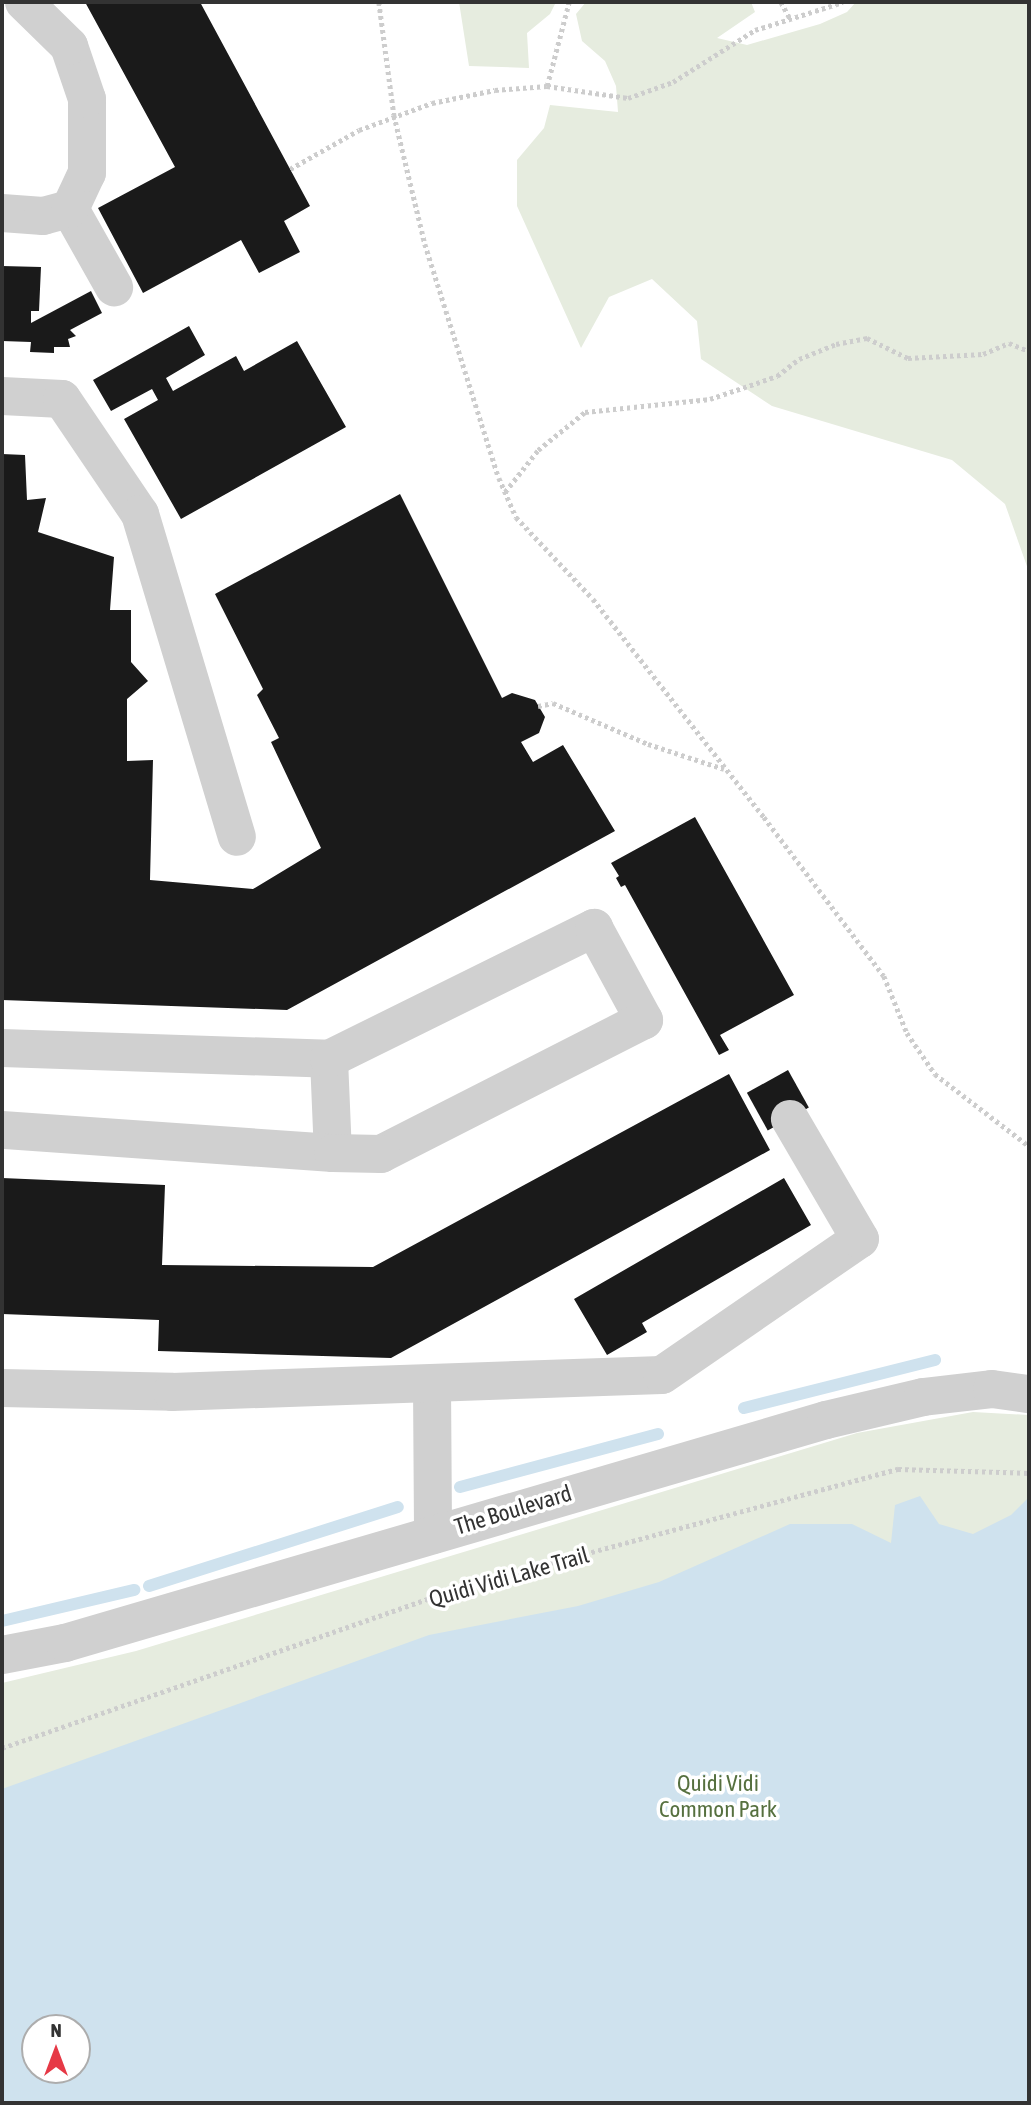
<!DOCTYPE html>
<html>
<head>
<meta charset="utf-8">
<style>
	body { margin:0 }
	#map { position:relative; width:1031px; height:2105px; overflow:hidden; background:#fff; font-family:"Asap Condensed",sans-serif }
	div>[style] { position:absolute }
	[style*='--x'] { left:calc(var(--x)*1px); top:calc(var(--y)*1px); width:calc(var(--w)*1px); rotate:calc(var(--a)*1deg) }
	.green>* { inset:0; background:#e6ecdf }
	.water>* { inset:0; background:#cfe2ee }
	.stream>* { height:12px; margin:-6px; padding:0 6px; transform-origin:6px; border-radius:6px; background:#cfe2ee }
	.building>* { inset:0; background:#1a1a1a; transform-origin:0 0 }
	.path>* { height:4.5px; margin-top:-2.25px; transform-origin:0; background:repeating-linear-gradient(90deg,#cdcdcd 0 3.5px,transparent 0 7px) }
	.minor>* { height:38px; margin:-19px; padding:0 19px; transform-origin:19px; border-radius:19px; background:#d0d0d0 }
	span { translate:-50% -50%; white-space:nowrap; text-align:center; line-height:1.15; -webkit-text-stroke:7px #fff; paint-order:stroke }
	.street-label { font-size:23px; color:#333 }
	.park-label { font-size:23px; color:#56703f }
	.frame { position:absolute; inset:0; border:4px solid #333; pointer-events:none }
	.north { position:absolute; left:21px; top:2014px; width:70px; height:70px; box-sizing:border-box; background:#fff; border:2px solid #adadad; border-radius:50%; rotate:0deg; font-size:19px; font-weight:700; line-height:28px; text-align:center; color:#333 }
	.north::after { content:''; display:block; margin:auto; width:24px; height:32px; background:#e63946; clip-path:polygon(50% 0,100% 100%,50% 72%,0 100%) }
</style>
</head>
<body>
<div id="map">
	<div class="green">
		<i style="clip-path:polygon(459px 2px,556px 2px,550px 14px,527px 33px,529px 68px,469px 66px)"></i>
		<i style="clip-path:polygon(586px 2px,751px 2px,755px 12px,717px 38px,747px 45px,820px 24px,847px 12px,856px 2px,1029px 2px,1029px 572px,1005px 504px,952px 460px,772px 406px,701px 359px,697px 321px,652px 279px,609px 297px,581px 348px,517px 206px,517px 160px,544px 128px,550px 105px,618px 112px,616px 86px,605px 61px,582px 41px,576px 14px)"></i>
		<i style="clip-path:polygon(evenodd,973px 1412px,1029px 1415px,1029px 2103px,2px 2103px,2px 1683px,136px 1651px,857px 1433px,973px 1412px,35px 2028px,77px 2028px,77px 2070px,35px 2070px,35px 2028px)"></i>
	</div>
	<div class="water">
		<i style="clip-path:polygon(evenodd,920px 1496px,939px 1524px,973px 1534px,1011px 1515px,1029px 1497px,1029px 2103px,2px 2103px,2px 1789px,429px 1635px,578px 1606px,659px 1582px,790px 1524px,852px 1524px,891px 1543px,895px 1505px,920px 1496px,35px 2028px,77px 2028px,77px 2070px,35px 2070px,35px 2028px)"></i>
	</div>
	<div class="stream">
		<i style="--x:744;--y:1408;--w:197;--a:-14.1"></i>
		<i style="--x:460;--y:1487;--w:205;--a:-15"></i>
		<i style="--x:149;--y:1586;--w:261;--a:-17.6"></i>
		<i style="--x:2;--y:1621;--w:136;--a:-13.2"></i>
	</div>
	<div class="building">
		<i style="clip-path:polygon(85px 2px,200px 2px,310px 206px,284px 221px,300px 252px,259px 273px,241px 240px,143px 293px,98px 208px,175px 167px)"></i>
		<i style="clip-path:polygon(2px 266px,41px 267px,39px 311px,31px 311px,31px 323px,91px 291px,102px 313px,70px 330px,76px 336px,68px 339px,70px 347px,54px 347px,54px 353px,30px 352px,31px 342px,2px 341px)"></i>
		<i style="clip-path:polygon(189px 326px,205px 355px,166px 378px,173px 391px,236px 356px,244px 371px,297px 341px,346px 427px,181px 519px,124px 419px,158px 400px,152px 389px,111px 411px,93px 380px)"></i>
		<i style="clip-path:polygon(2px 454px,25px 455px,27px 500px,46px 498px,38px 532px,114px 557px,110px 610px,131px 610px,131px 662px,148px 681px,127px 699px,127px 761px,153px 760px,150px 880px,253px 889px,321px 848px,271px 742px,279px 738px,257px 695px,263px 689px,215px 594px,400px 494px,502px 698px,512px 693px,535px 700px,545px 717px,539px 733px,521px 742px,533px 762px,563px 745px,615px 831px,287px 1010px,2px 1000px)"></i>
		<i style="clip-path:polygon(695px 817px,794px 995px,720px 1035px,729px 1050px,719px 1055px,625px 885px,621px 887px,616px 878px,619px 876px,611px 863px)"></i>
		<i style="left:788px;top:1070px;width:43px;height:47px;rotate:61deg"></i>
		<i style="clip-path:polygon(729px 1074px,770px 1150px,391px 1358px,158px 1351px,159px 1320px,2px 1314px,2px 1178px,165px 1185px,162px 1265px,373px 1267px)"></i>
		<i style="clip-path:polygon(784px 1178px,811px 1225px,642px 1323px,647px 1332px,607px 1355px,574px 1299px)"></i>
	</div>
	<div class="path">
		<i style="--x:379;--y:2;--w:114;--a:82.4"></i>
		<i style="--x:394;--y:115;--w:133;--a:76.5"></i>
		<i style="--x:425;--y:244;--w:245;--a:72.5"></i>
		<i style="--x:499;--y:478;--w:43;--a:66.4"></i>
		<i style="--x:516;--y:517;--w:112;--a:46.8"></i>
		<i style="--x:593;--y:599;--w:277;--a:51.9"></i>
		<i style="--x:764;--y:817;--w:199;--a:53"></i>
		<i style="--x:884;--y:976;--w:61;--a:68"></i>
		<i style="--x:907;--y:1033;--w:50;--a:55.7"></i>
		<i style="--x:935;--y:1074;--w:118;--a:37.5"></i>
		<i style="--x:781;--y:2;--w:18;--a:61"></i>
		<i style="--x:547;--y:86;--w:87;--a:-75.3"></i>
		<i style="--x:290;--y:169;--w:79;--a:-29.5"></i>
		<i style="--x:359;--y:130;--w:78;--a:-20.3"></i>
		<i style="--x:432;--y:103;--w:64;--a:-11.7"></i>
		<i style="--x:495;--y:90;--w:52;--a:-4.4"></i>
		<i style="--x:547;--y:86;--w:82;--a:8.4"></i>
		<i style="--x:628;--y:98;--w:48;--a:-19.6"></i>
		<i style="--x:673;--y:82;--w:97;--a:-32.4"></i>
		<i style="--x:755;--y:30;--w:92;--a:-17.7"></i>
		<i style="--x:505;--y:492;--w:53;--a:-51.8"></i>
		<i style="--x:538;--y:450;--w:60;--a:-39"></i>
		<i style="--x:585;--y:412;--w:126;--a:-5.9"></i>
		<i style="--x:710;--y:399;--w:71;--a:-18.9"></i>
		<i style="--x:777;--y:376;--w:28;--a:-38"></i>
		<i style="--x:799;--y:359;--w:40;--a:-22"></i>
		<i style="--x:836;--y:344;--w:32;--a:-11"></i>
		<i style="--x:867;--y:338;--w:46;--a:26"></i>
		<i style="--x:908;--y:358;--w:75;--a:-3.1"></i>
		<i style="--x:983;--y:354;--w:28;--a:-23"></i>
		<i style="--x:1009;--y:343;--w:22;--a:22"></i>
		<i style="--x:538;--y:706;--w:15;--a:-11"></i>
		<i style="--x:553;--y:703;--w:103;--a:23.3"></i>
		<i style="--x:648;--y:744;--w:80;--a:18.2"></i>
		<i style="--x:2;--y:1748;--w:488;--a:-19.3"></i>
		<i style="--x:463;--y:1587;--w:451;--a:-15.2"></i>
		<i style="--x:898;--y:1469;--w:131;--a:1.7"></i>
	</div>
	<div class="minor">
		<i style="--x:70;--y:209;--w:90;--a:60.6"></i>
		<i style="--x:2;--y:213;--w:41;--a:4.2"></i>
		<i style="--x:43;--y:216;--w:28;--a:-15"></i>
		<i style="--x:70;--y:209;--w:40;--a:-65"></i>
		<i style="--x:87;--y:173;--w:74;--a:-90"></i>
		<i style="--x:87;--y:99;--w:56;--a:-108.8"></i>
		<i style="--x:69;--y:46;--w:63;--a:-135.6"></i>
		<i style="--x:2;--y:396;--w:60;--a:2.9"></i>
		<i style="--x:62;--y:399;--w:139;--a:55.9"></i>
		<i style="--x:140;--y:514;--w:337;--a:73.3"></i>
		<i style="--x:2;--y:1048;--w:327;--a:1.9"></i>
		<i style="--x:329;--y:1059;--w:94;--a:87.6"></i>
		<i style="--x:333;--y:1153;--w:332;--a:-176"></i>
		<i style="--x:329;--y:1059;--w:296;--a:-26.3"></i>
		<i style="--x:594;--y:928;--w:105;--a:61.5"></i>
		<i style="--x:644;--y:1020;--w:295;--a:153"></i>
		<i style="--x:381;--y:1154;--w:48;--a:-178.8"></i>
		<i style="--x:432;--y:1385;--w:150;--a:89.6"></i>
		<i style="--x:2;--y:1388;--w:170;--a:1.3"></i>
		<i style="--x:172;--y:1392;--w:490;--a:-2"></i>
		<i style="--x:662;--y:1375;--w:240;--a:-34.5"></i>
		<i style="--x:860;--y:1239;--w:139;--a:-120.3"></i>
		<i style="--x:2;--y:1655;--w:64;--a:-10.8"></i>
		<i style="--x:65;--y:1643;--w:793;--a:-16.33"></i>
		<i style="--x:826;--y:1420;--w:100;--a:-13.3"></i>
		<i style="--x:923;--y:1397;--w:69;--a:-6.6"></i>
		<i style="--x:992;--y:1389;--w:37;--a:8"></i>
	</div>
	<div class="street-label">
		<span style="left:513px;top:1510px;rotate:-17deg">The Boulevard</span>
		<span style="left:509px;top:1577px;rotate:-16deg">Quidi Vidi Lake Trail</span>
	</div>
	<div class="park-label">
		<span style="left:718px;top:1796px">Quidi Vidi<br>Common Park</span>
	</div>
	<div class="frame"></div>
	<div class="north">N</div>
</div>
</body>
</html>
